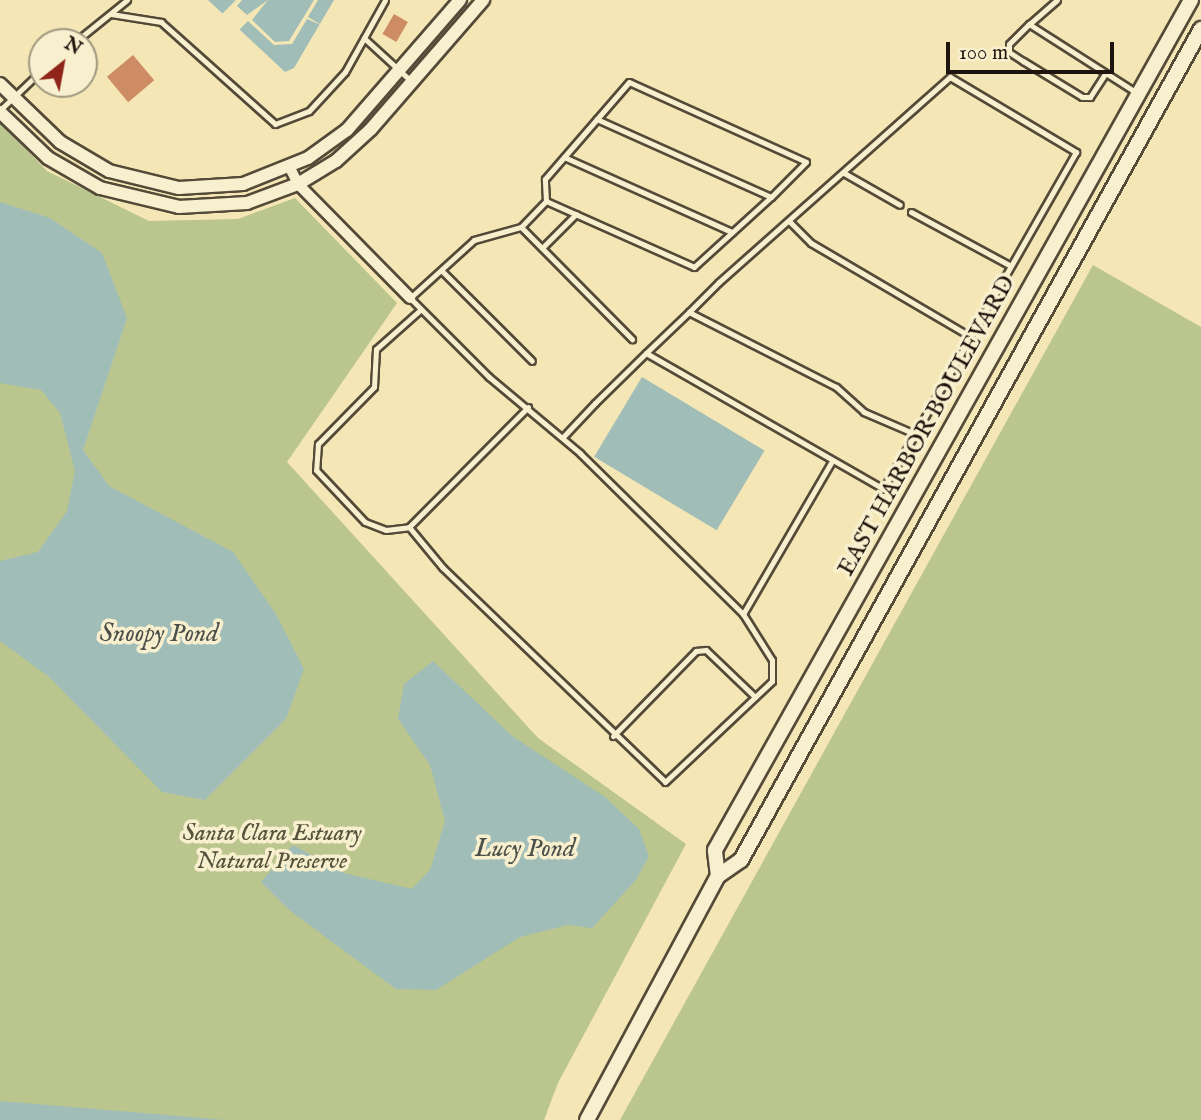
<!DOCTYPE html>
<html>
<head>
<meta charset="utf-8">
<style>
	body { margin:0 }
	#map { position:relative; width:1201px; height:1120px; overflow:hidden; background:#f5e7b5; font-family:"IM FELL English",serif }
	div>[style] { position:absolute }
	[style*='--x'] { left:calc(var(--x)*1px); top:calc(var(--y)*1px); width:calc(var(--w)*1px); rotate:calc(var(--a)*1deg) }
	.green>* { inset:0; background:#bbc58e }
	.water>* { inset:0; background:#a0bdb8; transform-origin:0 0 }
	.pier>* { inset:0; background:#f5e7b5 }
	.building>* { inset:0; background:#ce8c64; transform-origin:0 0 }
	.roads { filter:drop-shadow(2px 0 #544a38) drop-shadow(-2px 0 #544a38) drop-shadow(0 2px #544a38) drop-shadow(0 -2px #544a38) }
	.service>* { height:5px; margin:-2.5px; padding:0 2.5px; transform-origin:2.5px; border-radius:2.5px; background:#f8efcf }
	.minor>* { height:10px; margin:-5px; padding:0 5px; transform-origin:5px; border-radius:5px; background:#f8efcf }
	.tertiary>* { height:12px; margin:-6px; padding:0 6px; transform-origin:6px; border-radius:6px; background:#f8efcf }
	.secondary>* { height:14px; margin:-7px; padding:0 7px; transform-origin:7px; border-radius:7px; background:#f8efcf }
	span { translate:-50% -50%; white-space:nowrap; text-align:center; line-height:1.15; -webkit-text-stroke:7px #f8efcf; paint-order:stroke }
	.street-label { font-size:24px; color:#1e150e }
	.park-label { font-size:24px; color:#55533b; font-style:italic }
	.water-label { font-size:26px; color:#4c504a; font-style:italic }
	.north { position:absolute; left:28px; top:28px; width:70px; height:70px; box-sizing:border-box; background:#f8efcf; border:2px solid #a19882; border-radius:50%; rotate:31deg; font-size:19px; font-weight:700; line-height:28px; text-align:center; color:#1e150e }
	.north::after { content:''; display:block; margin:auto; width:24px; height:32px; background:#8f2418; clip-path:polygon(50% 0,100% 100%,50% 72%,0 100%) }
	.scale { position:absolute; left:946px; top:42px; width:168px; height:32px; box-sizing:border-box; border:4px solid #1e150e; border-top:0; padding-left:9px; font-size:21px; line-height:24px; white-space:nowrap; color:#1e150e; -webkit-text-stroke:5px #f8efcf; paint-order:stroke }
</style>
</head>
<body>
<div id="map">
	<div class="green">
		<i style="clip-path:polygon(0 122px,47px 171px,149px 221px,238px 219px,295px 198px,397px 303px,287px 462px,538px 738px,686px 844px,558px 1083px,544px 1120px,0 1120px)"></i>
		<i style="clip-path:polygon(1093px 265px,1201px 327px,1201px 1120px,620px 1120px)"></i>
	</div>
	<div class="water">
		<i style="clip-path:polygon(208px 0,334px 0,294px 68px,285px 72px)"></i>
		<i style="clip-path:polygon(0 202px,50px 218px,102px 253px,127px 318px,83px 450px,109px 486px,233px 552px,276px 614px,304px 669px,286px 719px,205px 800px,162px 792px,48px 676px,0 641px,0 561px,38px 552px,67px 511px,75px 471px,60px 413px,41px 390px,0 383px)"></i>
		<i style="left:642px;top:377px;width:143px;height:93px;rotate:31deg"></i>
		<i style="clip-path:polygon(433px 661px,512px 736px,605px 797px,639px 829px,649px 856px,636px 880px,592px 928px,568px 925px,520px 937px,436px 990px,396px 989px,289px 910px,261px 882px,293px 845px,344px 873px,412px 889px,430px 870px,445px 821px,430px 765px,398px 719px,404px 684px)"></i>
		<i style="clip-path:polygon(0 1101px,226px 1120px,0 1120px)"></i>
	</div>
	<div class="pier">
		<i style="clip-path:polygon(236px 0,242px 0,237px 6px,247px 15px,268px 0,252px 20px,275px 42px,289px 41px,314px 0,318px 0,308px 17px,323px 26px,307px 19px,292px 44px,274px 45px,248px 21px,237px 32px,220px 16px)"></i>
	</div>
	<div class="building">
		<i style="left:394px;top:14px;width:16px;height:23px;rotate:30deg"></i>
		<i style="left:133px;top:55px;width:33px;height:34px;rotate:50deg"></i>
	</div>
	<div class="roads">
		<div class="service">
			<i style="--x:1057;--y:0;--w:37;--a:139"></i>
			<i style="--x:1029;--y:24;--w:128;--a:32.6"></i>
			<i style="--x:111;--y:14;--w:51;--a:9.1"></i>
			<i style="--x:161;--y:22;--w:153;--a:41.8"></i>
			<i style="--x:275;--y:124;--w:36;--a:-21"></i>
			<i style="--x:309;--y:111;--w:53;--a:-47.3"></i>
			<i style="--x:345;--y:72;--w:82;--a:-60.9"></i>
			<i style="--x:1029;--y:24;--w:28;--a:135"></i>
			<i style="--x:1009;--y:44;--w:8;--a:90"></i>
			<i style="--x:1009;--y:52;--w:17;--a:33"></i>
			<i style="--x:1023;--y:61;--w:69;--a:31.4"></i>
			<i style="--x:1082;--y:97;--w:8;--a:0"></i>
			<i style="--x:1090;--y:97;--w:27;--a:-57"></i>
			<i style="--x:364;--y:38;--w:65;--a:42.5"></i>
			<i style="--x:75;--y:42;--w:67;--a:-38.9"></i>
			<i style="--x:0;--y:110;--w:58;--a:-43.6"></i>
			<i style="--x:564;--y:157;--w:184;--a:24.1"></i>
			<i style="--x:844;--y:173;--w:64;--a:29.7"></i>
			<i style="--x:546;--y:201;--w:162;--a:24"></i>
			<i style="--x:694;--y:267;--w:104;--a:-42.3"></i>
			<i style="--x:771;--y:197;--w:191;--a:-155.9"></i>
			<i style="--x:911;--y:212;--w:111;--a:28.4"></i>
			<i style="--x:789;--y:221;--w:31;--a:45"></i>
			<i style="--x:811;--y:243;--w:182;--a:30.4"></i>
			<i style="--x:521;--y:227;--w:158;--a:45.3"></i>
			<i style="--x:542;--y:248;--w:48;--a:-45"></i>
			<i style="--x:442;--y:271;--w:127;--a:45"></i>
			<i style="--x:419;--y:311;--w:57;--a:138.5"></i>
			<i style="--x:376;--y:349;--w:38;--a:93"></i>
			<i style="--x:374;--y:387;--w:80;--a:134.5"></i>
			<i style="--x:318;--y:444;--w:26;--a:94"></i>
			<i style="--x:316;--y:470;--w:71;--a:46.7"></i>
			<i style="--x:365;--y:522;--w:22;--a:21"></i>
			<i style="--x:386;--y:530;--w:23;--a:-7"></i>
			<i style="--x:409;--y:527;--w:53;--a:50.3"></i>
			<i style="--x:443;--y:568;--w:308;--a:43.9"></i>
			<i style="--x:665;--y:782;--w:147;--a:-43.3"></i>
			<i style="--x:772;--y:681;--w:21;--a:-90"></i>
			<i style="--x:772;--y:660;--w:54;--a:-122.2"></i>
			<i style="--x:743;--y:614;--w:175;--a:-59.8"></i>
			<i style="--x:646;--y:353;--w:273;--a:29.8"></i>
			<i style="--x:883;--y:489;--w:64;--a:-59.8"></i>
			<i style="--x:563;--y:437;--w:47;--a:-46.7"></i>
			<i style="--x:595;--y:403;--w:71;--a:-44.4"></i>
			<i style="--x:646;--y:353;--w:59;--a:-43.6"></i>
			<i style="--x:689;--y:312;--w:42;--a:-45"></i>
			<i style="--x:719;--y:282;--w:309;--a:-41.6"></i>
			<i style="--x:950;--y:77;--w:147;--a:30.8"></i>
			<i style="--x:1076;--y:152;--w:325;--a:119.7"></i>
			<i style="--x:915;--y:434;--w:56;--a:-156.7"></i>
			<i style="--x:864;--y:412;--w:38;--a:-138"></i>
			<i style="--x:836;--y:387;--w:165;--a:-153"></i>
			<i style="--x:409;--y:527;--w:169;--a:-45.2"></i>
			<i style="--x:743;--y:614;--w:229;--a:-135.4"></i>
			<i style="--x:580;--y:453;--w:119;--a:-140.1"></i>
			<i style="--x:489;--y:377;--w:112;--a:-135"></i>
			<i style="--x:410;--y:298;--w:86;--a:-42.2"></i>
			<i style="--x:474;--y:240;--w:49;--a:-15.5"></i>
			<i style="--x:521;--y:227;--w:36;--a:-46"></i>
			<i style="--x:546;--y:201;--w:22;--a:-93"></i>
			<i style="--x:545;--y:179;--w:128;--a:-49.1"></i>
			<i style="--x:629;--y:82;--w:194;--a:24.3"></i>
			<i style="--x:806;--y:162;--w:49;--a:135"></i>
			<i style="--x:613;--y:736;--w:119;--a:-45.7"></i>
			<i style="--x:696;--y:651;--w:10;--a:-6"></i>
			<i style="--x:706;--y:650;--w:68;--a:43.8"></i>
		</div>
		<div class="minor">
			<i style="--x:290;--y:168;--w:18;--a:63"></i>
			<i style="--x:298;--y:184;--w:160;--a:45.5"></i>
		</div>
		<div class="tertiary">
			<i style="--x:0;--y:84;--w:83;--a:44"></i>
			<i style="--x:60;--y:142;--w:57;--a:30.6"></i>
			<i style="--x:109;--y:171;--w:72;--a:13.7"></i>
			<i style="--x:179;--y:188;--w:64;--a:-3.6"></i>
			<i style="--x:243;--y:184;--w:70;--a:-21.8"></i>
			<i style="--x:308;--y:158;--w:48;--a:-35.7"></i>
			<i style="--x:347;--y:130;--w:172;--a:-49"></i>
			<i style="--x:0;--y:112;--w:66;--a:43.8"></i>
			<i style="--x:48;--y:158;--w:60;--a:30"></i>
			<i style="--x:100;--y:188;--w:81;--a:13.5"></i>
			<i style="--x:179;--y:207;--w:68;--a:-3.4"></i>
			<i style="--x:247;--y:203;--w:54;--a:-20.4"></i>
			<i style="--x:298;--y:184;--w:44;--a:-31.2"></i>
			<i style="--x:336;--y:161;--w:47;--a:-42.4"></i>
			<i style="--x:371;--y:129;--w:171;--a:-49"></i>
		</div>
		<div class="secondary">
			<i style="--x:718;--y:876;--w:26;--a:-97"></i>
			<i style="--x:715;--y:850;--w:974;--a:-60.75"></i>
			<i style="--x:587;--y:1120;--w:277;--a:-61.8"></i>
			<i style="--x:718;--y:876;--w:28;--a:-35"></i>
			<i style="--x:741;--y:860;--w:950;--a:-61.03"></i>
		</div>
	</div>
	<div class="street-label">
		<span style="left:927px;top:426px;rotate:-61deg">EAST HARBOR BOULEVARD</span>
	</div>
	<div class="park-label">
		<span style="left:272px;top:848px">Santa Clara Estuary<br>Natural Preserve</span>
	</div>
	<div class="water-label">
		<span style="left:159px;top:634px">Snoopy Pond</span>
		<span style="left:525px;top:849px">Lucy Pond</span>
	</div>
	<div class="north">N</div>
	<div class="scale">100 m</div>
</div>
</body>
</html>
